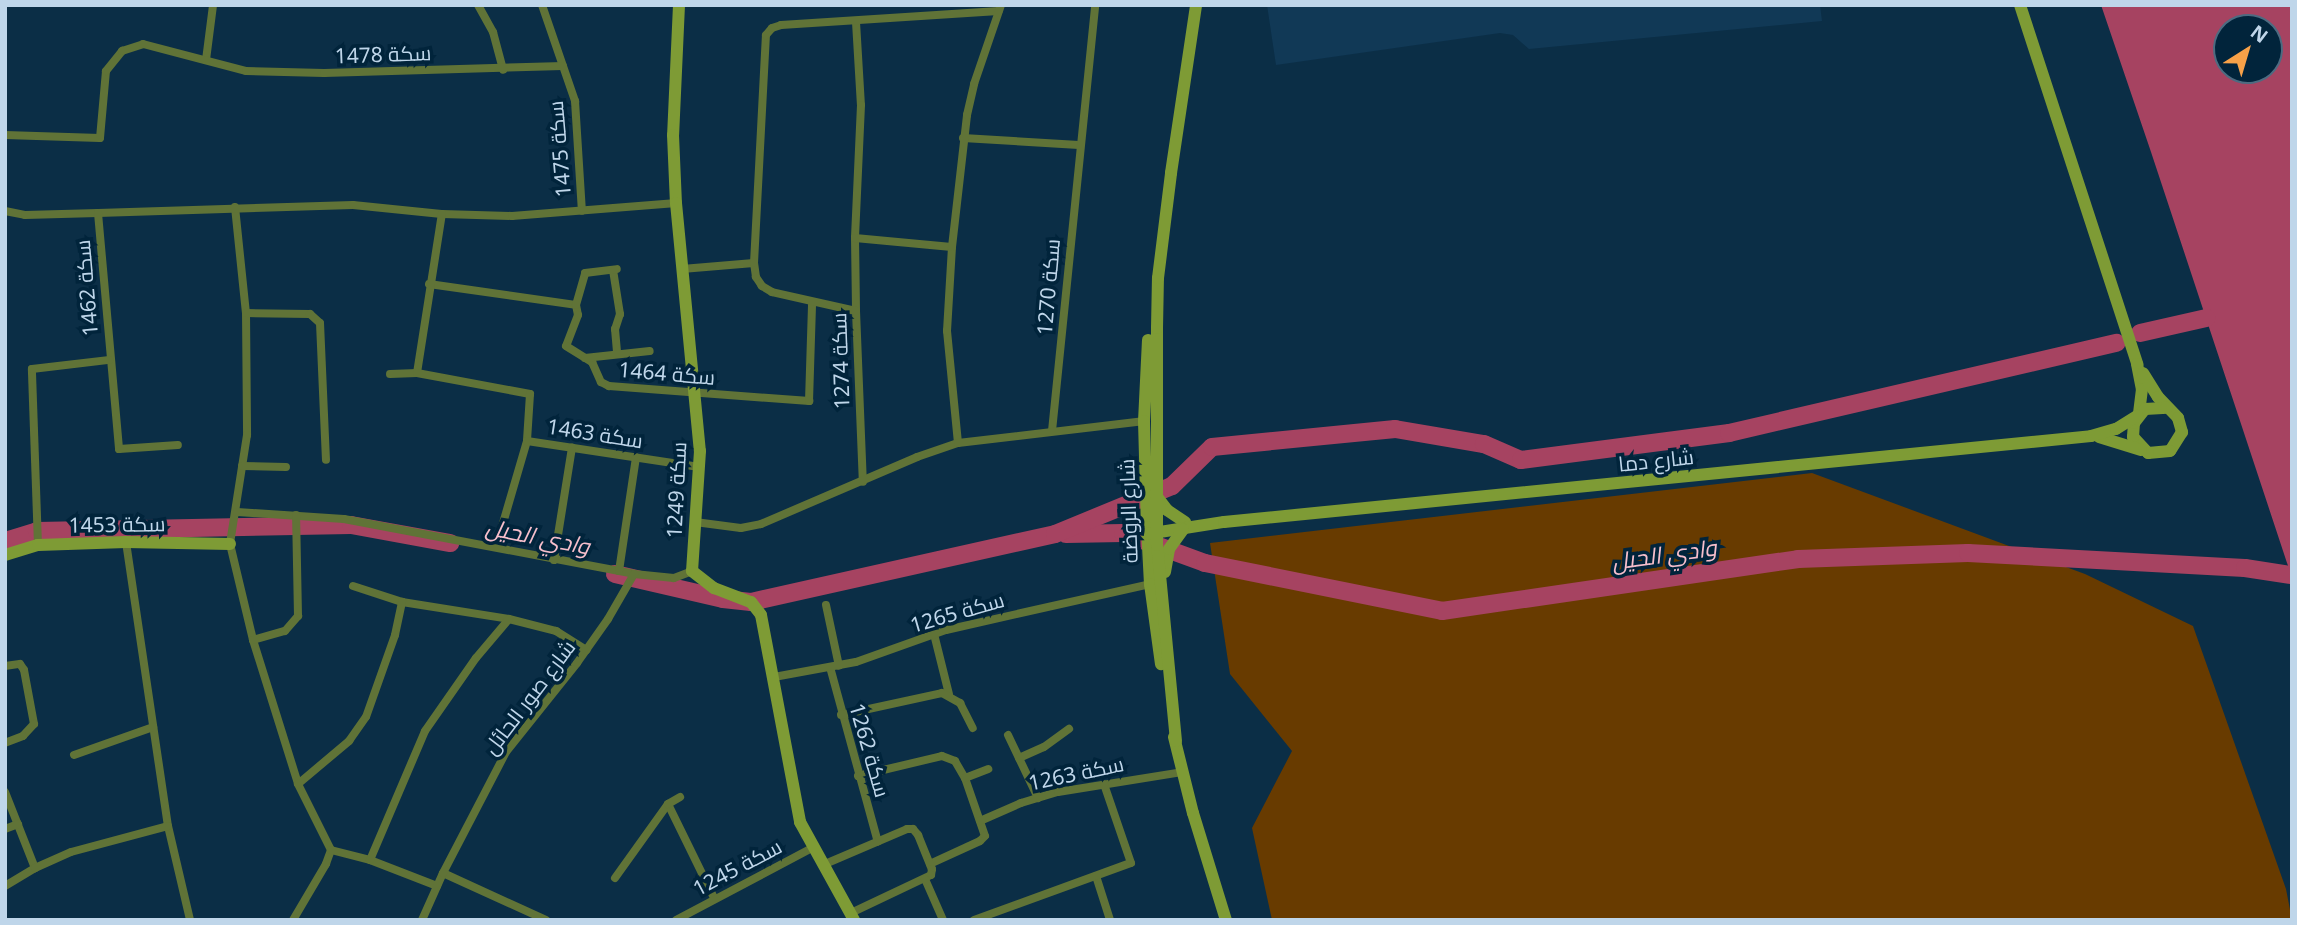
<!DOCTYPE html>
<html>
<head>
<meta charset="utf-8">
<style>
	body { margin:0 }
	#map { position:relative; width:2297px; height:925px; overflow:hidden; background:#0b2e46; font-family:"Noto Sans",Cairo,sans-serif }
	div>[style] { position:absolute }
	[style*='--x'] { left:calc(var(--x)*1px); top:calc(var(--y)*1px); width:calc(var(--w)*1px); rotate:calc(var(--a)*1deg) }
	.built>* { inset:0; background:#113956 }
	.green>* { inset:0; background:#683b00 }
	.water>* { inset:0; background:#a64361 }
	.river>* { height:18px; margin:-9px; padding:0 9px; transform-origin:9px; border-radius:9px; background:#a64361 }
	.street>* { height:8px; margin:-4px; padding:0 4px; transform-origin:4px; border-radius:4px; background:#607337 }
	.secondary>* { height:12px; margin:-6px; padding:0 6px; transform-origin:6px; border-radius:6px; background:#7e9b35 }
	span { translate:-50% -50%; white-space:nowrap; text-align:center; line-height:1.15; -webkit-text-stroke:7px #01243b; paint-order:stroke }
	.street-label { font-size:21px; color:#bfd6ea }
	.water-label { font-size:23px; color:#f7bfcc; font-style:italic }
	.frame { position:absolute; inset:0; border:7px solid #bfd6ea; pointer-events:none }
	.north { position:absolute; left:2213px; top:14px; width:70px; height:70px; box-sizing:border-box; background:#01243b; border:2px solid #4d6b81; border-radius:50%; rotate:37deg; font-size:19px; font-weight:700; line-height:28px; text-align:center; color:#bfd6ea }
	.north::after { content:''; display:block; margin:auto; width:24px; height:32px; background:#f7a148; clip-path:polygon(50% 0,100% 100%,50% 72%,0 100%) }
</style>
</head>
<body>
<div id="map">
	<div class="built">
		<i style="clip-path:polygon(1267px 5px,1820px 5px,1822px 21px,1529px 49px,1513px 35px,1500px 33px,1276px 65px)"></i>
	</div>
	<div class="green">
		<i style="clip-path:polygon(1812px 473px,2085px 574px,2193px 626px,2286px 889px,2292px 920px,1272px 920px,1252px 828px,1292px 751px,1230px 674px,1210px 543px)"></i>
	</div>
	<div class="water">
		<i style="clip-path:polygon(evenodd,2101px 5px,2292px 5px,2292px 578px,2151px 152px,2101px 5px,2227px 28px,2269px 28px,2269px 70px,2227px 70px,2227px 28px)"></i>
	</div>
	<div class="river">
		<i style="--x:2140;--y:333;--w:68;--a:-12.8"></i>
		<i style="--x:1066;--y:534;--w:57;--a:-1"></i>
		<i style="--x:1123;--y:533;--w:87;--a:20.1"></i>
		<i style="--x:1205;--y:563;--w:242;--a:11.4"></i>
		<i style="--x:1442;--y:611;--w:360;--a:-8.3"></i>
		<i style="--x:1798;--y:559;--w:170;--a:-2"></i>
		<i style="--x:1968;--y:553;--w:277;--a:3.1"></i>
		<i style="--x:2245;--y:568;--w:47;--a:8.7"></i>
		<i style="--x:5;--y:541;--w:34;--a:-17"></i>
		<i style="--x:37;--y:531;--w:314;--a:-1.1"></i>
		<i style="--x:351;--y:525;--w:101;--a:10.3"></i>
		<i style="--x:615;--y:574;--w:111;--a:13"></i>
		<i style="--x:723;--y:599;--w:28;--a:6"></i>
		<i style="--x:751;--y:602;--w:312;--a:-12.6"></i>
		<i style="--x:1055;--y:534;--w:126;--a:-22.3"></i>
		<i style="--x:1172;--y:486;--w:56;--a:-44.3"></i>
		<i style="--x:1212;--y:447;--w:184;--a:-5.6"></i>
		<i style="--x:1395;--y:429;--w:90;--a:9.6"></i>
		<i style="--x:1484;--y:444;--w:40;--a:23.4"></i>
		<i style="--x:1521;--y:460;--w:210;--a:-7.4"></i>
		<i style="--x:1729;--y:433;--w:398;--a:-13.1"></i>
	</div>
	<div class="street">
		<i style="--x:478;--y:5;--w:31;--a:61"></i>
		<i style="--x:493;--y:32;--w:39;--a:75"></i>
		<i style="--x:542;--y:5;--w:102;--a:71"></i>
		<i style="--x:575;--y:101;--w:110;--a:86.4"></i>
		<i style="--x:856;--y:22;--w:83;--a:86.6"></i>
		<i style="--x:861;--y:105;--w:133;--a:92.6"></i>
		<i style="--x:855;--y:238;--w:73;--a:89.2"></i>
		<i style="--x:856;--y:311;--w:171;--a:87.7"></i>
		<i style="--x:206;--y:60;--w:55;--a:-82.7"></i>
		<i style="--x:5;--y:135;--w:95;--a:1.8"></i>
		<i style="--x:100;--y:138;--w:67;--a:-84.9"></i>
		<i style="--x:106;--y:71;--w:26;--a:-51"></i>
		<i style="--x:122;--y:51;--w:22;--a:-18"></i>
		<i style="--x:143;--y:44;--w:106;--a:14.7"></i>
		<i style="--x:246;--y:71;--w:78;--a:1.5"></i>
		<i style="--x:324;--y:73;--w:239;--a:-1.7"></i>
		<i style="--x:963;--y:138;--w:116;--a:3.5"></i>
		<i style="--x:235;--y:207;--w:107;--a:84.1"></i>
		<i style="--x:246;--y:313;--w:122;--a:89.5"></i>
		<i style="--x:247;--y:435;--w:110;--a:98.9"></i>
		<i style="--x:230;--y:544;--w:99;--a:76.5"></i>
		<i style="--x:253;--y:640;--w:151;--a:72.6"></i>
		<i style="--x:298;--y:784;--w:74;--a:63.4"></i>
		<i style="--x:331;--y:850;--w:15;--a:110"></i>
		<i style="--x:326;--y:864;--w:65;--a:120.5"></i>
		<i style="--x:5;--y:211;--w:20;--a:11"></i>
		<i style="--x:25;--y:215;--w:73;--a:-1.6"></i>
		<i style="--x:98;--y:213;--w:255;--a:-1.8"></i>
		<i style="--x:353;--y:205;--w:89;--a:5.8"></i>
		<i style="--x:442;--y:214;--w:70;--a:1.6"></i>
		<i style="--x:512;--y:216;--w:165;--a:-4.5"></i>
		<i style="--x:98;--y:213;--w:237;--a:84.9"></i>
		<i style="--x:119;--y:449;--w:59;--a:-3.9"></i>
		<i style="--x:855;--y:238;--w:97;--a:5.3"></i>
		<i style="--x:682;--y:269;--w:72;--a:-4.8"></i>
		<i style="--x:613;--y:270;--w:45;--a:81"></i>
		<i style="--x:620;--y:314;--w:16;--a:108"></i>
		<i style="--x:615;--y:329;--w:25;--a:85"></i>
		<i style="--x:429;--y:284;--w:148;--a:8.1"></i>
		<i style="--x:576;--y:305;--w:10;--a:79"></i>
		<i style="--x:578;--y:315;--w:33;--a:111"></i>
		<i style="--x:566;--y:346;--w:31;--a:32"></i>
		<i style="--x:592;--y:362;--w:22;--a:66"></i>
		<i style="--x:601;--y:382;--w:9;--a:27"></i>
		<i style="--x:609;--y:386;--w:201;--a:4.3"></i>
		<i style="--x:809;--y:401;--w:98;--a:-88.2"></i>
		<i style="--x:576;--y:305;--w:33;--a:-74"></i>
		<i style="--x:585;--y:273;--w:32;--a:-7"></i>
		<i style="--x:856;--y:311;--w:86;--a:-167.3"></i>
		<i style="--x:772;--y:292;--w:12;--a:-149"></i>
		<i style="--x:762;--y:286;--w:11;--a:-124"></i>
		<i style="--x:756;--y:277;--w:14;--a:-98"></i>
		<i style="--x:754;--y:263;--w:228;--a:-87"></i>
		<i style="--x:766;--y:35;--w:9;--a:-49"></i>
		<i style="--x:772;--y:28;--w:9;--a:-18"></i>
		<i style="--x:781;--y:25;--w:218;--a:-3.7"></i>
		<i style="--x:246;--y:313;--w:64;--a:0.9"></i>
		<i style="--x:310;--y:314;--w:13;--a:42"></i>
		<i style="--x:320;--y:323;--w:137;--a:87.5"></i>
		<i style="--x:585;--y:358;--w:65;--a:-6.1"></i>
		<i style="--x:417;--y:373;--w:161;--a:-81.1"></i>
		<i style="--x:390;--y:374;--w:27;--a:-2"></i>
		<i style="--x:417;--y:373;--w:115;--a:10.5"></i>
		<i style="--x:530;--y:394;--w:47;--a:93.7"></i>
		<i style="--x:527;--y:441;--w:110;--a:106.3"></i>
		<i style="--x:1052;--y:431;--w:428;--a:-84.2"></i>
		<i style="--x:527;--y:441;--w:174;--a:8.6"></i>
		<i style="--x:958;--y:443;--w:113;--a:-95.6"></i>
		<i style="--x:947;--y:331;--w:84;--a:-86.6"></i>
		<i style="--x:952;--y:247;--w:133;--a:-83.5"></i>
		<i style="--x:967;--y:115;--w:32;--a:-77"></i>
		<i style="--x:974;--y:84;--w:83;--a:-71.1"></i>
		<i style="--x:242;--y:466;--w:44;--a:1.3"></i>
		<i style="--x:237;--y:512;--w:107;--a:3.7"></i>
		<i style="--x:344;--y:519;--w:295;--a:10.7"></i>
		<i style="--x:634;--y:574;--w:40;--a:5.7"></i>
		<i style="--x:674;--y:578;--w:19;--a:-21"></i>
		<i style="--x:695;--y:522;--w:46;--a:7.4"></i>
		<i style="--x:741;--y:528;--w:20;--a:-11"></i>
		<i style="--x:761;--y:524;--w:170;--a:-23.2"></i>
		<i style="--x:917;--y:457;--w:43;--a:-18.9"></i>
		<i style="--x:958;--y:443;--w:188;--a:-6.7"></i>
		<i style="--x:126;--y:542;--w:287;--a:81.6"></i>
		<i style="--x:168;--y:826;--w:97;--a:76.8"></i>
		<i style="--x:38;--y:545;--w:176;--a:-92"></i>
		<i style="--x:32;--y:369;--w:78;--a:-6.7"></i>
		<i style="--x:554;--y:560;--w:114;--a:-80.9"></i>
		<i style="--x:619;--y:571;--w:115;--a:-81.5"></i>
		<i style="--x:353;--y:586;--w:52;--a:18.1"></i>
		<i style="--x:402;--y:602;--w:108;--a:9"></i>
		<i style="--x:509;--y:619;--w:49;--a:14.3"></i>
		<i style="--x:556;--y:631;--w:36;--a:32"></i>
		<i style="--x:826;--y:605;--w:62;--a:78"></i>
		<i style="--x:934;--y:634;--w:62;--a:76"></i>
		<i style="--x:253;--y:640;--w:33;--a:-16"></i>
		<i style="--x:285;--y:631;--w:20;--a:-49"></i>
		<i style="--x:298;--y:616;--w:101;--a:-91.1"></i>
		<i style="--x:5;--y:666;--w:15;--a:-8"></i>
		<i style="--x:20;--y:664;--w:7;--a:56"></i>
		<i style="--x:24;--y:670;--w:55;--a:79.5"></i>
		<i style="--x:34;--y:724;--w:16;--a:133"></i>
		<i style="--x:23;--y:736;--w:19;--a:159"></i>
		<i style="--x:830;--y:667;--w:181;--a:74.7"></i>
		<i style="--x:774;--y:677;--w:83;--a:-10.4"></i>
		<i style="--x:856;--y:662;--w:96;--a:-19.6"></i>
		<i style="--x:946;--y:630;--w:209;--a:-12.7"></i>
		<i style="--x:841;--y:715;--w:103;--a:-12.3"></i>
		<i style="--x:942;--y:693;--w:21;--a:29"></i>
		<i style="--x:960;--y:703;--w:28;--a:63"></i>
		<i style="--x:1008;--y:735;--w:70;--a:64.5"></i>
		<i style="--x:74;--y:755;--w:84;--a:-19.5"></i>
		<i style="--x:1019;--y:758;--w:27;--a:-24"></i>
		<i style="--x:1044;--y:747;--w:31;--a:-36"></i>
		<i style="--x:858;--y:776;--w:86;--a:-13.4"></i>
		<i style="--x:942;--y:756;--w:14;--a:21"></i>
		<i style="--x:955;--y:761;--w:20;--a:60"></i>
		<i style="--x:965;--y:778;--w:61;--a:71"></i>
		<i style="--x:985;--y:836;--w:7;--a:135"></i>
		<i style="--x:980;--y:841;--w:55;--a:155.3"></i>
		<i style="--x:965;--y:778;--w:25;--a:-21"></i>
		<i style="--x:298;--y:784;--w:67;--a:-40.1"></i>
		<i style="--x:349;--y:741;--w:29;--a:-55"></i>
		<i style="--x:366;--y:717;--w:87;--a:-70.5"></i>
		<i style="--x:395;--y:635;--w:34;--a:-78"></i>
		<i style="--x:5;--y:792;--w:82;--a:68.5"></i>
		<i style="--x:668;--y:804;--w:105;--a:63.9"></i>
		<i style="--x:980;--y:821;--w:45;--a:-23.7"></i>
		<i style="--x:1021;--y:803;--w:39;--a:-17"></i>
		<i style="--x:1058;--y:792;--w:127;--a:-9.1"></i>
		<i style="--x:5;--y:829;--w:14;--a:-21"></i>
		<i style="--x:331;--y:850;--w:40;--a:14.4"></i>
		<i style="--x:370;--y:860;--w:72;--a:21.2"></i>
		<i style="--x:370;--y:860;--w:140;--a:-66.9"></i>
		<i style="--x:425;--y:731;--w:89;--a:-55.1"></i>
		<i style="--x:476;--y:658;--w:51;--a:-49.8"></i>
		<i style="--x:825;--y:864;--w:89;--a:-23.1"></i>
		<i style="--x:907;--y:829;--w:6;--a:0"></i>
		<i style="--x:913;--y:829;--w:8;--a:50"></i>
		<i style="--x:918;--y:835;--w:37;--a:68"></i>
		<i style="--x:932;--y:869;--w:6;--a:99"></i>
		<i style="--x:931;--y:875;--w:89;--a:154.6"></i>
		<i style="--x:443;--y:873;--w:113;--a:24.5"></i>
		<i style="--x:1096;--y:876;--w:46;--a:72.3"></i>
		<i style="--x:615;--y:878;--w:91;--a:-54.4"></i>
		<i style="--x:668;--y:804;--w:14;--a:-30"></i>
		<i style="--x:925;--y:879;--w:45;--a:66.3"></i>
		<i style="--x:5;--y:886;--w:35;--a:-31"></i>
		<i style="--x:35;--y:868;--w:39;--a:-24"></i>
		<i style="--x:71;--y:852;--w:100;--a:-15"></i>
		<i style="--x:422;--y:920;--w:51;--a:-65.9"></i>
		<i style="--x:443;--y:873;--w:136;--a:-62.5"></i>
		<i style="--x:506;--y:752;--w:114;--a:-51.4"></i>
		<i style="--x:577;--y:663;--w:54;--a:-54.8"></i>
		<i style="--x:608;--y:619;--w:52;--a:-60"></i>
		<i style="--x:676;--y:920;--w:156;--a:-27.9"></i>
		<i style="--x:974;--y:920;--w:167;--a:-20"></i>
		<i style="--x:1131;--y:863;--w:83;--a:-108.9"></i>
	</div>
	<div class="secondary">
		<i style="--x:679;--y:5;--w:130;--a:92.6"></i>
		<i style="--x:673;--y:135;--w:68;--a:87.5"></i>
		<i style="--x:676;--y:203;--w:249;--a:84.5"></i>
		<i style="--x:700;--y:451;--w:120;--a:93.8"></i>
		<i style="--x:692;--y:571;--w:28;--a:38"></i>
		<i style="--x:714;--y:588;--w:40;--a:21"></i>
		<i style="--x:751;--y:602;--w:16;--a:52"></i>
		<i style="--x:761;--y:615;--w:211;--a:79.3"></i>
		<i style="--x:800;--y:822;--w:112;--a:61.1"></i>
		<i style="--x:2020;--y:5;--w:378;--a:71.9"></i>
		<i style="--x:2137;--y:364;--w:25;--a:79"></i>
		<i style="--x:2142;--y:389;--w:25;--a:97"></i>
		<i style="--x:1148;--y:340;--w:81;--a:92.8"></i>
		<i style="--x:1144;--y:421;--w:106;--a:88.4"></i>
		<i style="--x:1147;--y:527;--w:57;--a:87"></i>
		<i style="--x:1150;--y:584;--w:81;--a:82.2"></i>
		<i style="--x:2143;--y:373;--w:28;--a:58"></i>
		<i style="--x:2158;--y:397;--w:29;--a:46"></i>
		<i style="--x:2178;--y:418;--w:15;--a:74"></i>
		<i style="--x:2182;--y:432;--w:22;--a:122"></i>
		<i style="--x:2170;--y:451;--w:22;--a:175"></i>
		<i style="--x:2148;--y:453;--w:22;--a:-133"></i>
		<i style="--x:2133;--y:437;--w:14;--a:-86"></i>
		<i style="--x:2134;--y:423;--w:18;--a:-52"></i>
		<i style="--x:2145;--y:409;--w:22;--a:-3"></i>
		<i style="--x:2099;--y:437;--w:44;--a:17.2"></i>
		<i style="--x:1155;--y:494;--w:20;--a:53"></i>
		<i style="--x:1167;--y:510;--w:22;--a:34"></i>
		<i style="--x:1147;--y:534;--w:78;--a:-8.9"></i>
		<i style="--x:1224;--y:522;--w:871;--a:-5.66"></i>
		<i style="--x:2091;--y:436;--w:26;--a:-16"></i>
		<i style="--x:2116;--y:429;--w:25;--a:-32"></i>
		<i style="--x:5;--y:555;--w:34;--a:-17"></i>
		<i style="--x:38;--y:545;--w:88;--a:-2"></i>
		<i style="--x:126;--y:542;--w:104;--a:1.1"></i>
		<i style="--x:1165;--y:572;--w:23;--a:-80"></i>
		<i style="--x:1169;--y:549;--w:24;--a:-54"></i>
		<i style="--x:1174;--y:737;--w:78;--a:76"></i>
		<i style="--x:1193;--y:813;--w:112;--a:72.9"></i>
		<i style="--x:1176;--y:741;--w:197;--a:-95.5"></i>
		<i style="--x:1157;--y:545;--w:217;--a:-90"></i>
		<i style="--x:1157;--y:328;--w:50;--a:-88.9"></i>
		<i style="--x:1158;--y:278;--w:106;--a:-82.9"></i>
		<i style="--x:1171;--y:173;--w:170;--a:-81.5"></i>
	</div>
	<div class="street-label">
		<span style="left:383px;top:54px;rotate:-2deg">سكة 1478</span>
		<span style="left:559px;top:149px;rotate:-95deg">سكة 1475</span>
		<span style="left:1048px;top:287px;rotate:-85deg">سكة 1270</span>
		<span style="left:86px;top:288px;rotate:-95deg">سكة 1462</span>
		<span style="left:840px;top:361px;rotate:-92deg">سكة 1274</span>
		<span style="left:667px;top:373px;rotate:5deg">سكة 1464</span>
		<span style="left:595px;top:433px;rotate:9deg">سكة 1463</span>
		<span style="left:1656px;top:460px;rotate:-6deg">شارع دما</span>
		<span style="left:676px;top:490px;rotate:-87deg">سكة 1249</span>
		<span style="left:1128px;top:511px;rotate:-92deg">شارع الروضة</span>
		<span style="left:117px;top:524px;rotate:-1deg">سكة 1453</span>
		<span style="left:957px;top:612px;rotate:-16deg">سكة 1265</span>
		<span style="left:529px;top:697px;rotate:-53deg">شارع صور الحائل</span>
		<span style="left:870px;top:750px;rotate:74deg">سكة 1262</span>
		<span style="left:1076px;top:773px;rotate:-12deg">سكة 1263</span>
		<span style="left:737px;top:867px;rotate:-28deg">سكة 1245</span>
	</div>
	<div class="water-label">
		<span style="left:538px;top:536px;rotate:11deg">وادي الحيل</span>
		<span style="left:1664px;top:554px;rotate:-8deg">وادي الحيل</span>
	</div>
	<div class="frame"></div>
	<div class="north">N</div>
</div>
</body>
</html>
